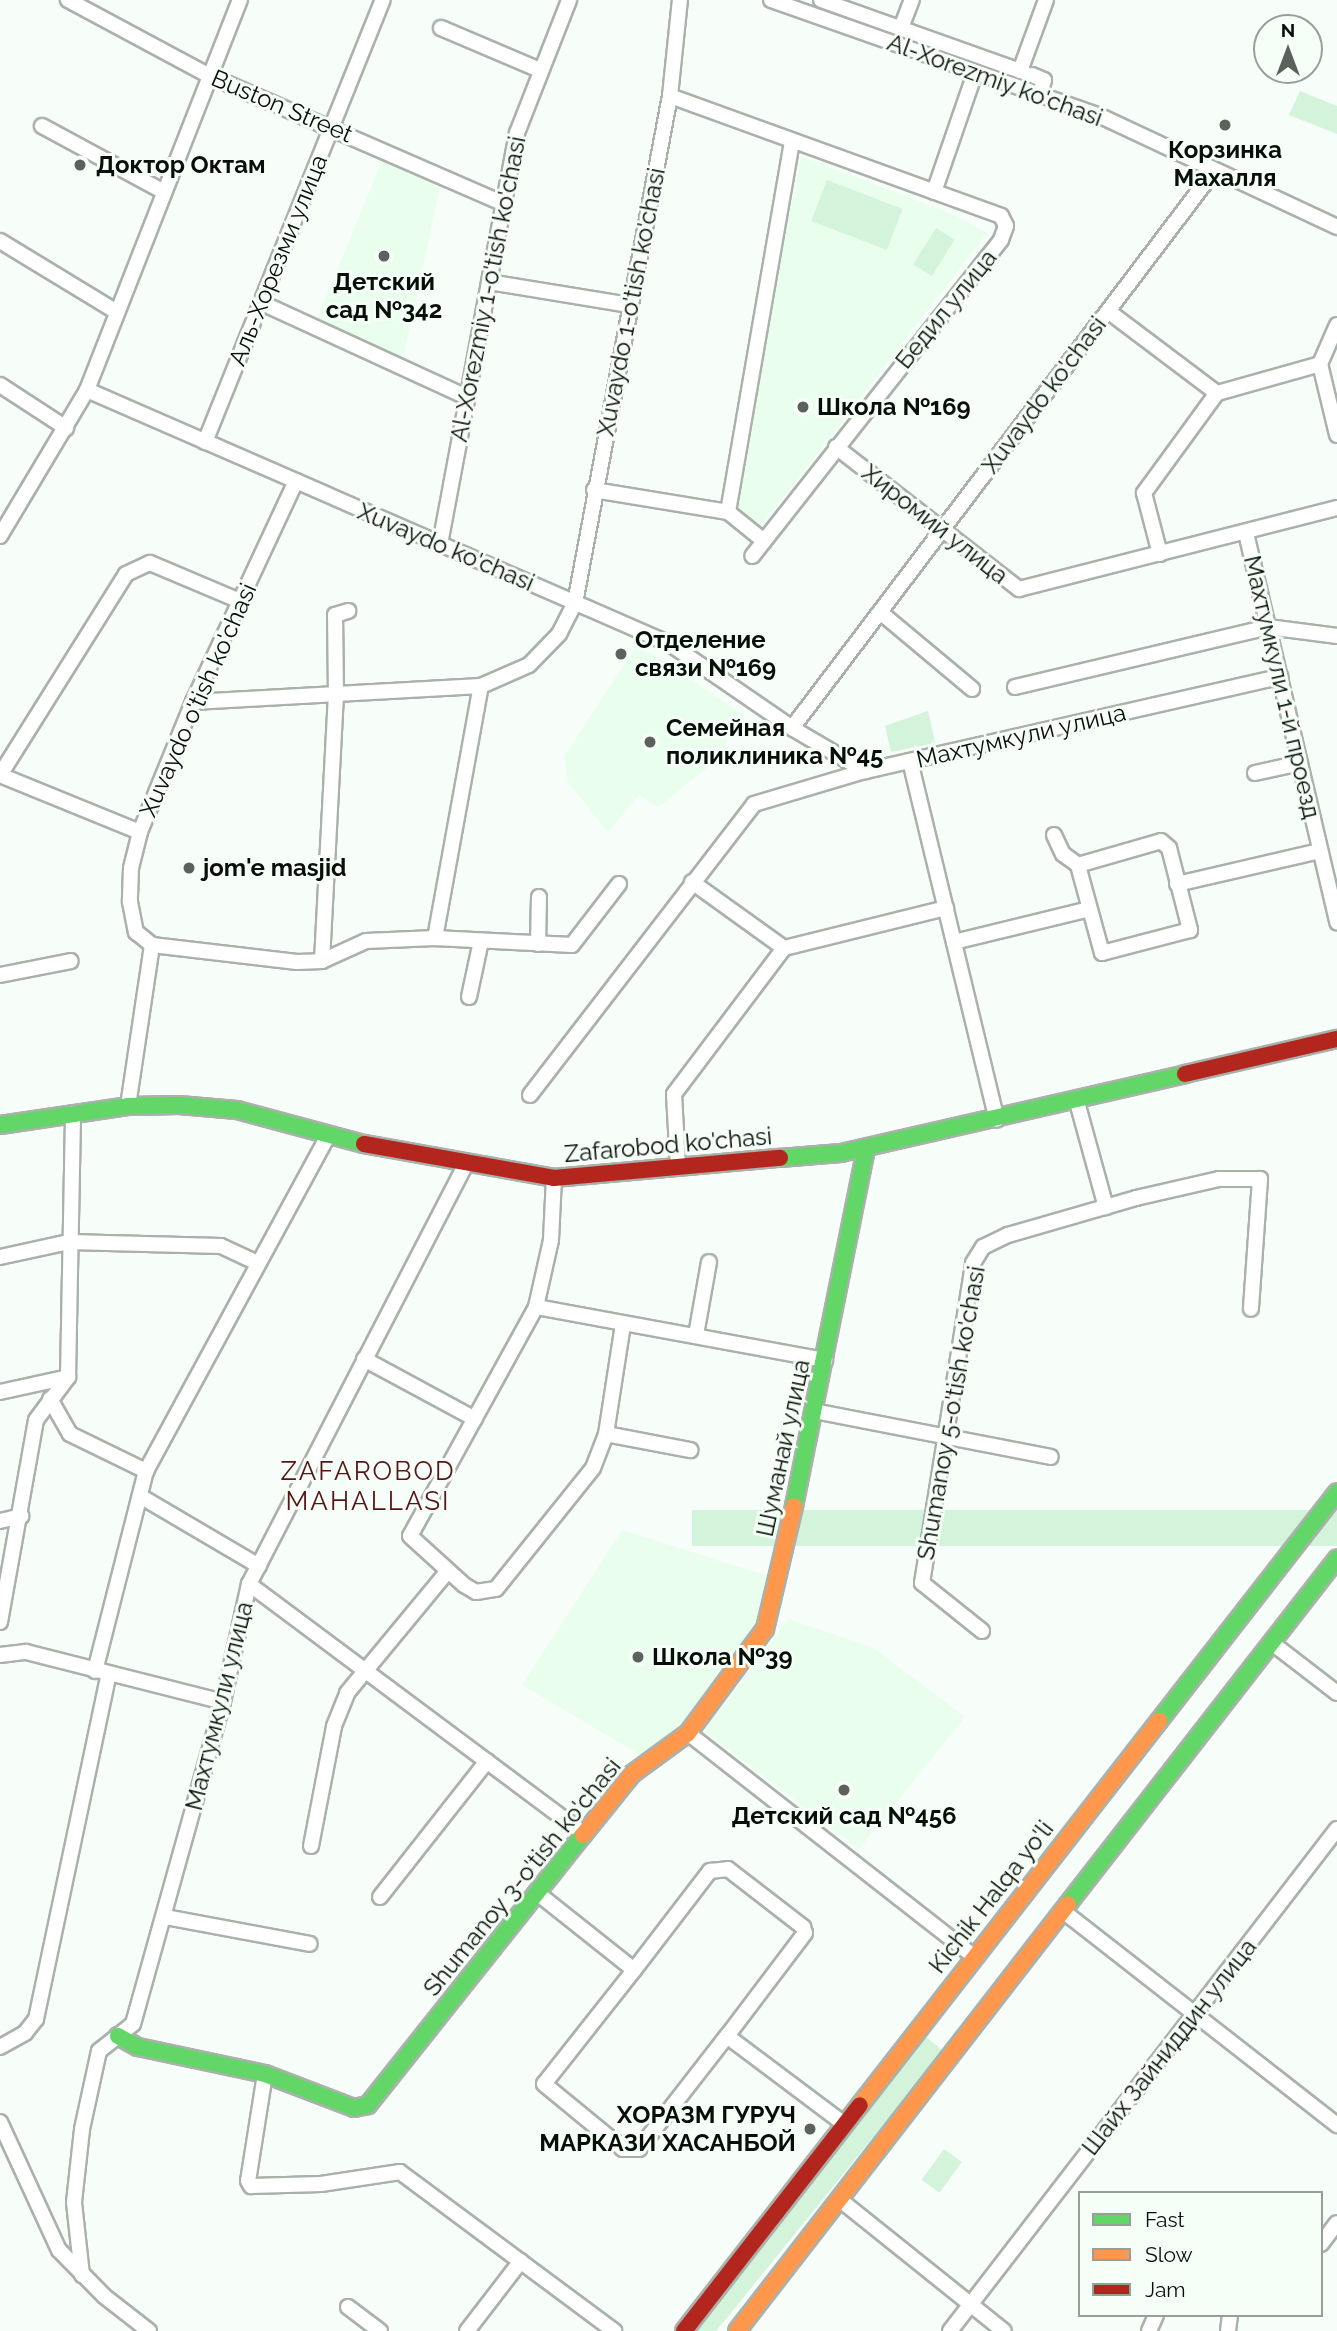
<!DOCTYPE html>
<html>
<head>
<meta charset="utf-8">
<style>
	body { margin:0 }
	#map { position:relative; width:1337px; height:2331px; overflow:hidden; background:#f7fdf8; font-family:Raleway,sans-serif }
	div>[style] { position:absolute }
	[style*='--x'] { left:calc(var(--x)*1px); top:calc(var(--y)*1px); width:calc(var(--w)*1px); rotate:calc(var(--a)*1deg) }
	.built>* { inset:0; background:#eafeee }
	.green>* { inset:0; background:#d4f3db; transform-origin:0 0 }
	.roads { filter:drop-shadow(2px 0 #aab1ab) drop-shadow(-2px 0 #aab1ab) drop-shadow(0 2px #aab1ab) drop-shadow(0 -2px #aab1ab) }
	.street>* { height:14px; margin:-7px; padding:0 7px; transform-origin:7px; border-radius:7px; background:#fefffe }
	.fast>* { height:16px; margin:-8px; padding:0 8px; transform-origin:8px; border-radius:8px; background:#63d668 }
	.slow>* { height:16px; margin:-8px; padding:0 8px; transform-origin:8px; border-radius:8px; background:#ff974d }
	.jam>* { height:16px; margin:-8px; padding:0 8px; transform-origin:8px; border-radius:8px; background:#b3261e }
	.dots>* { width:19px; height:19px; translate:-50% -50%; box-sizing:border-box; border:4px solid #f5fff7; border-radius:50% }
	span { translate:-50% -50%; white-space:nowrap; text-align:center; line-height:1.15; -webkit-text-stroke:6px #f5fff7; paint-order:stroke }
	.street-label { font-size:24px; color:#070f09 }
	.poi-label { font-size:24px; color:#070f09; font-weight:700 }
	.left { translate:0 -50%; text-align:left }
	.right { translate:-100% -50%; text-align:right }
	.neighbourhood-label { font-size:26px; color:#581319; letter-spacing:2px }
	.legend { position:absolute; left:1078px; top:2191px; width:245px; height:126px; box-sizing:border-box; background:#f5fff7; border:2px solid #969f98; margin:0; padding:9px 12px; list-style:none; font-size:21px; color:#070f09 }
	.legend li { display:flex; align-items:center; gap:14px; height:35px }
	.legend b { width:35px; border:2px solid #969f98 }
	.north { position:absolute; left:1253px; top:14px; width:70px; height:70px; box-sizing:border-box; background:#f5fff7; border:2px solid #969f98; border-radius:50%; rotate:0deg; font-size:19px; font-weight:700; line-height:28px; text-align:center; color:#070f09 }
	.north::after { content:''; display:block; margin:auto; width:24px; height:32px; background:#5b625d; clip-path:polygon(50% 0,100% 100%,50% 72%,0 100%) }
</style>
</head>
<body>
<div id="map">
	<div class="built">
		<i style="clip-path:polygon(801px 156px,955px 215px,987px 233px,762px 525px,733px 509px)"></i>
		<i style="clip-path:polygon(383px 158px,441px 184px,403px 359px,317px 319px)"></i>
		<i style="clip-path:polygon(635px 648px,656px 655px,742px 714px,716px 761px,658px 807px,639px 795px,608px 832px,568px 782px,564px 756px)"></i>
		<i style="clip-path:polygon(622px 1530px,771px 1577px,755px 1629px,687px 1723px,642px 1756px,522px 1685px)"></i>
		<i style="clip-path:polygon(788px 1619px,874px 1648px,965px 1717px,859px 1849px,704px 1731px)"></i>
	</div>
	<div class="green">
		<i style="clip-path:polygon(1300px 91px,1337px 106px,1337px 134px,1289px 115px)"></i>
		<i style="left:827px;top:180px;width:81px;height:44px;rotate:21deg"></i>
		<i style="left:936px;top:228px;width:22px;height:43px;rotate:32deg"></i>
		<i style="clip-path:polygon(928px 711px,935px 743px,891px 752px,885px 726px)"></i>
		<i style="left:1337px;top:1510px;width:36px;height:645px;rotate:90deg"></i>
		<i style="left:926px;top:2037px;width:22px;height:373px;rotate:39deg"></i>
		<i style="left:944px;top:2149px;width:22px;height:38px;rotate:36deg"></i>
	</div>
	<div class="roads">
		<div class="street">
			<i style="--x:68;--y:0;--w:161;--a:28.2"></i>
			<i style="--x:210;--y:76;--w:318;--a:23.5"></i>
			<i style="--x:771;--y:0;--w:347;--a:19.4"></i>
			<i style="--x:1098;--y:115;--w:264;--a:25.1"></i>
			<i style="--x:821;--y:0;--w:211;--a:19.6"></i>
			<i style="--x:441;--y:28;--w:108;--a:23"></i>
			<i style="--x:901;--y:28;--w:30;--a:-69"></i>
			<i style="--x:1024;--y:72;--w:4;--a:-166"></i>
			<i style="--x:1020;--y:71;--w:76;--a:-69.9"></i>
			<i style="--x:1032;--y:75;--w:13;--a:23"></i>
			<i style="--x:1044;--y:80;--w:16;--a:105"></i>
			<i style="--x:670;--y:96;--w:352;--a:19.9"></i>
			<i style="--x:1001;--y:216;--w:11;--a:63"></i>
			<i style="--x:1006;--y:226;--w:15;--a:110"></i>
			<i style="--x:1001;--y:240;--w:402;--a:128.2"></i>
			<i style="--x:42;--y:126;--w:139;--a:28.4"></i>
			<i style="--x:934;--y:192;--w:126;--a:-71"></i>
			<i style="--x:0;--y:241;--w:137;--a:31.3"></i>
			<i style="--x:489;--y:282;--w:143;--a:9.3"></i>
			<i style="--x:262;--y:303;--w:225;--a:24.7"></i>
			<i style="--x:1108;--y:311;--w:136;--a:37"></i>
			<i style="--x:1337;--y:325;--w:43;--a:113.6"></i>
			<i style="--x:1320;--y:364;--w:73;--a:76.5"></i>
			<i style="--x:0;--y:385;--w:79;--a:33.1"></i>
			<i style="--x:87;--y:390;--w:636;--a:23.54"></i>
			<i style="--x:670;--y:644;--w:148;--a:34.5"></i>
			<i style="--x:792;--y:728;--w:85;--a:30.5"></i>
			<i style="--x:205;--y:442;--w:476;--a:-68.1"></i>
			<i style="--x:836;--y:447;--w:232;--a:37.8"></i>
			<i style="--x:1019;--y:589;--w:328;--a:-14.3"></i>
			<i style="--x:296;--y:481;--w:244;--a:115"></i>
			<i style="--x:193;--y:702;--w:140;--a:112.2"></i>
			<i style="--x:140;--y:832;--w:37;--a:104"></i>
			<i style="--x:131;--y:868;--w:34;--a:92"></i>
			<i style="--x:130;--y:902;--w:31;--a:79"></i>
			<i style="--x:136;--y:932;--w:21;--a:39"></i>
			<i style="--x:152;--y:945;--w:146;--a:6.7"></i>
			<i style="--x:297;--y:962;--w:25;--a:-2"></i>
			<i style="--x:322;--y:961;--w:48;--a:-24.4"></i>
			<i style="--x:366;--y:941;--w:69;--a:-2.5"></i>
			<i style="--x:435;--y:938;--w:256;--a:-79.7"></i>
			<i style="--x:594;--y:490;--w:136;--a:9.3"></i>
			<i style="--x:1246;--y:533;--w:400;--a:76.8"></i>
			<i style="--x:0;--y:536;--w:170;--a:-59.2"></i>
			<i style="--x:87;--y:390;--w:419;--a:-68.6"></i>
			<i style="--x:764;--y:541;--w:46;--a:-141.1"></i>
			<i style="--x:728;--y:512;--w:376;--a:-80.2"></i>
			<i style="--x:440;--y:544;--w:418;--a:-79.4"></i>
			<i style="--x:517;--y:133;--w:143;--a:-68.6"></i>
			<i style="--x:1160;--y:554;--w:63;--a:-104.7"></i>
			<i style="--x:1144;--y:493;--w:124;--a:-53.9"></i>
			<i style="--x:1217;--y:393;--w:107;--a:-15.7"></i>
			<i style="--x:880;--y:612;--w:120;--a:39.9"></i>
			<i style="--x:1015;--y:687;--w:260;--a:-13.3"></i>
			<i style="--x:1268;--y:627;--w:70;--a:7.4"></i>
			<i style="--x:193;--y:702;--w:288;--a:-3.2"></i>
			<i style="--x:481;--y:686;--w:52;--a:-23.6"></i>
			<i style="--x:529;--y:665;--w:43;--a:-45.9"></i>
			<i style="--x:559;--y:634;--w:35;--a:-63"></i>
			<i style="--x:575;--y:603;--w:516;--a:-79.39"></i>
			<i style="--x:670;--y:96;--w:97;--a:-84.1"></i>
			<i style="--x:792;--y:728;--w:699;--a:-52.85"></i>
			<i style="--x:910;--y:761;--w:369;--a:76.4"></i>
			<i style="--x:1255;--y:773;--w:46;--a:-12.5"></i>
			<i style="--x:0;--y:775;--w:237;--a:-57.9"></i>
			<i style="--x:126;--y:574;--w:26;--a:-25"></i>
			<i style="--x:150;--y:563;--w:98;--a:22.9"></i>
			<i style="--x:0;--y:775;--w:151;--a:22.2"></i>
			<i style="--x:1054;--y:835;--w:21;--a:65"></i>
			<i style="--x:1063;--y:854;--w:19;--a:36"></i>
			<i style="--x:1161;--y:841;--w:11;--a:41"></i>
			<i style="--x:1169;--y:848;--w:85;--a:75.6"></i>
			<i style="--x:1190;--y:930;--w:91;--a:165.4"></i>
			<i style="--x:1102;--y:953;--w:91;--a:-105.3"></i>
			<i style="--x:1078;--y:865;--w:86;--a:-16.1"></i>
			<i style="--x:692;--y:882;--w:113;--a:35.7"></i>
			<i style="--x:1177;--y:884;--w:147;--a:-13"></i>
			<i style="--x:435;--y:938;--w:137;--a:2.9"></i>
			<i style="--x:572;--y:945;--w:77;--a:-52.4"></i>
			<i style="--x:954;--y:942;--w:139;--a:-13.7"></i>
			<i style="--x:538;--y:944;--w:47;--a:-88.8"></i>
			<i style="--x:322;--y:961;--w:267;--a:-87"></i>
			<i style="--x:336;--y:694;--w:79;--a:-90.7"></i>
			<i style="--x:335;--y:615;--w:14;--a:-17"></i>
			<i style="--x:0;--y:975;--w:72;--a:-11.2"></i>
			<i style="--x:469;--y:997;--w:57;--a:-77.9"></i>
			<i style="--x:530;--y:1095;--w:367;--a:-52.4"></i>
			<i style="--x:754;--y:804;--w:116;--a:-16.6"></i>
			<i style="--x:865;--y:771;--w:426;--a:-12.8"></i>
			<i style="--x:1077;--y:1102;--w:109;--a:74.6"></i>
			<i style="--x:128;--y:1106;--w:163;--a:-81.5"></i>
			<i style="--x:678;--y:1166;--w:72;--a:-93.2"></i>
			<i style="--x:674;--y:1094;--w:183;--a:-53"></i>
			<i style="--x:784;--y:948;--w:167;--a:-13.9"></i>
			<i style="--x:554;--y:1178;--w:62;--a:92.8"></i>
			<i style="--x:551;--y:1240;--w:69;--a:102.6"></i>
			<i style="--x:536;--y:1307;--w:261;--a:118.8"></i>
			<i style="--x:410;--y:1536;--w:73;--a:42.2"></i>
			<i style="--x:464;--y:1585;--w:14;--a:30"></i>
			<i style="--x:476;--y:1592;--w:20;--a:-9"></i>
			<i style="--x:496;--y:1589;--w:155;--a:-51.3"></i>
			<i style="--x:593;--y:1468;--w:36;--a:-69"></i>
			<i style="--x:606;--y:1434;--w:111;--a:-81.2"></i>
			<i style="--x:0;--y:1257;--w:71;--a:-12.3"></i>
			<i style="--x:69;--y:1242;--w:152;--a:1.5"></i>
			<i style="--x:221;--y:1246;--w:40;--a:25"></i>
			<i style="--x:536;--y:1307;--w:294;--a:10.4"></i>
			<i style="--x:696;--y:1335;--w:74;--a:-79.9"></i>
			<i style="--x:364;--y:1359;--w:126;--a:28.4"></i>
			<i style="--x:0;--y:1392;--w:70;--a:-12.4"></i>
			<i style="--x:50;--y:1399;--w:40;--a:60.3"></i>
			<i style="--x:70;--y:1434;--w:85;--a:26"></i>
			<i style="--x:814;--y:1411;--w:241;--a:11"></i>
			<i style="--x:606;--y:1434;--w:86;--a:10.8"></i>
			<i style="--x:140;--y:1496;--w:138;--a:30.5"></i>
			<i style="--x:0;--y:1521;--w:22;--a:-13"></i>
			<i style="--x:249;--y:1584;--w:415;--a:36.7"></i>
			<i style="--x:0;--y:1622;--w:205;--a:-79.9"></i>
			<i style="--x:36;--y:1420;--w:54;--a:-53.3"></i>
			<i style="--x:68;--y:1377;--w:264;--a:-88.9"></i>
			<i style="--x:982;--y:1631;--w:77;--a:-141.3"></i>
			<i style="--x:922;--y:1583;--w:324;--a:-80.9"></i>
			<i style="--x:973;--y:1263;--w:19;--a:-58"></i>
			<i style="--x:983;--y:1247;--w:28;--a:-26"></i>
			<i style="--x:1008;--y:1235;--w:133;--a:-16.1"></i>
			<i style="--x:1136;--y:1198;--w:85;--a:-12.9"></i>
			<i style="--x:1219;--y:1179;--w:41;--a:0"></i>
			<i style="--x:1260;--y:1179;--w:130;--a:94"></i>
			<i style="--x:1272;--y:1643;--w:82;--a:37.6"></i>
			<i style="--x:0;--y:1655;--w:26;--a:-7"></i>
			<i style="--x:26;--y:1652;--w:203;--a:14.2"></i>
			<i style="--x:95;--y:1671;--w:206;--a:-75.7"></i>
			<i style="--x:146;--y:1471;--w:381;--a:-61.5"></i>
			<i style="--x:688;--y:1733;--w:362;--a:38"></i>
			<i style="--x:311;--y:1846;--w:122;--a:-79.1"></i>
			<i style="--x:334;--y:1726;--w:35;--a:-68"></i>
			<i style="--x:347;--y:1693;--w:157;--a:-50.4"></i>
			<i style="--x:536;--y:1892;--w:125;--a:38.5"></i>
			<i style="--x:634;--y:1970;--w:125;--a:-52.5"></i>
			<i style="--x:710;--y:1871;--w:18;--a:-6"></i>
			<i style="--x:728;--y:1869;--w:95;--a:37.7"></i>
			<i style="--x:803;--y:1927;--w:6;--a:72"></i>
			<i style="--x:805;--y:1933;--w:129;--a:127.1"></i>
			<i style="--x:727;--y:2036;--w:146;--a:36.9"></i>
			<i style="--x:380;--y:1897;--w:173;--a:-51.8"></i>
			<i style="--x:1063;--y:1911;--w:348;--a:38"></i>
			<i style="--x:165;--y:1917;--w:147;--a:10.5"></i>
			<i style="--x:634;--y:1970;--w:145;--a:128.3"></i>
			<i style="--x:544;--y:2084;--w:102;--a:39.4"></i>
			<i style="--x:623;--y:2149;--w:16;--a:0"></i>
			<i style="--x:639;--y:2149;--w:143;--a:-52.1"></i>
			<i style="--x:0;--y:2047;--w:29;--a:-29"></i>
			<i style="--x:25;--y:2033;--w:18;--a:-52"></i>
			<i style="--x:36;--y:2019;--w:353;--a:-78.1"></i>
			<i style="--x:265;--y:2074;--w:108;--a:99"></i>
			<i style="--x:248;--y:2181;--w:6;--a:59"></i>
			<i style="--x:251;--y:2186;--w:70;--a:-1.6"></i>
			<i style="--x:321;--y:2184;--w:80;--a:-8.6"></i>
			<i style="--x:400;--y:2172;--w:267;--a:36.6"></i>
			<i style="--x:0;--y:2122;--w:141;--a:65.3"></i>
			<i style="--x:59;--y:2250;--w:64;--a:45.6"></i>
			<i style="--x:104;--y:2296;--w:57;--a:37.9"></i>
			<i style="--x:839;--y:2199;--w:211;--a:38.7"></i>
			<i style="--x:1321;--y:2244;--w:26;--a:-53"></i>
			<i style="--x:82;--y:2275;--w:73;--a:-96.3"></i>
			<i style="--x:74;--y:2202;--w:73;--a:-83.7"></i>
			<i style="--x:82;--y:2129;--w:80;--a:-77.7"></i>
			<i style="--x:99;--y:2051;--w:43;--a:-38.5"></i>
			<i style="--x:133;--y:2024;--w:330;--a:-74.4"></i>
			<i style="--x:222;--y:1706;--w:125;--a:-77.5"></i>
			<i style="--x:249;--y:1584;--w:475;--a:-62.7"></i>
			<i style="--x:348;--y:2307;--w:40;--a:37"></i>
			<i style="--x:467;--y:2331;--w:88;--a:-52.4"></i>
			<i style="--x:950;--y:2331;--w:634;--a:-52.37"></i>
			<i style="--x:1149;--y:2331;--w:17;--a:-66"></i>
			<i style="--x:1228;--y:2331;--w:16;--a:-83"></i>
		</div>
		<div class="fast">
			<i style="--x:0;--y:1125;--w:129;--a:-8.4"></i>
			<i style="--x:128;--y:1106;--w:51;--a:-1.1"></i>
			<i style="--x:179;--y:1105;--w:58;--a:4.9"></i>
			<i style="--x:237;--y:1110;--w:131;--a:15"></i>
			<i style="--x:780;--y:1158;--w:61;--a:-4.7"></i>
			<i style="--x:841;--y:1153;--w:353;--a:-12.9"></i>
			<i style="--x:794;--y:1506;--w:365;--a:-78.6"></i>
			<i style="--x:1159;--y:1721;--w:290;--a:-52.1"></i>
			<i style="--x:1068;--y:1904;--w:438;--a:-52.1"></i>
			<i style="--x:118;--y:2036;--w:23;--a:29"></i>
			<i style="--x:138;--y:2047;--w:130;--a:12"></i>
			<i style="--x:265;--y:2074;--w:95;--a:20.9"></i>
			<i style="--x:354;--y:2108;--w:14;--a:-12"></i>
			<i style="--x:368;--y:2105;--w:345;--a:-51.5"></i>
		</div>
		<div class="slow">
			<i style="--x:583;--y:1835;--w:78;--a:-51.2"></i>
			<i style="--x:632;--y:1774;--w:69;--a:-36.2"></i>
			<i style="--x:688;--y:1733;--w:129;--a:-53.5"></i>
			<i style="--x:765;--y:1629;--w:126;--a:-76.7"></i>
			<i style="--x:860;--y:2105;--w:487;--a:-52.1"></i>
			<i style="--x:737;--y:2331;--w:540;--a:-52.22"></i>
		</div>
		<div class="jam">
			<i style="--x:1185;--y:1074;--w:156;--a:-13"></i>
			<i style="--x:364;--y:1144;--w:193;--a:10.1"></i>
			<i style="--x:554;--y:1178;--w:227;--a:-5.1"></i>
			<i style="--x:684;--y:2331;--w:286;--a:-52.1"></i>
		</div>
	</div>
	<div class="dots">
		<i style="left:1225px;top:125px;background:#5b625d"></i>
		<i style="left:80px;top:165px;background:#5b625d"></i>
		<i style="left:384px;top:256px;background:#5b625d"></i>
		<i style="left:803px;top:407px;background:#5b625d"></i>
		<i style="left:621px;top:654px;background:#5b625d"></i>
		<i style="left:650px;top:742px;background:#5b625d"></i>
		<i style="left:189px;top:868px;background:#5b625d"></i>
		<i style="left:638px;top:1657px;background:#5b625d"></i>
		<i style="left:844px;top:1790px;background:#5b625d"></i>
		<i style="left:810px;top:2129px;background:#5b625d"></i>
	</div>
	<div class="street-label">
		<span style="left:995px;top:80px;rotate:20deg">Al-Xorezmiy ko'chasi</span>
		<span style="left:282px;top:106px;rotate:23deg">Buston Street</span>
		<span style="left:278px;top:260px;rotate:-68deg">Аль-Хорезми улица</span>
		<span style="left:488px;top:289px;rotate:-79deg">Al-Xorezmiy 1-o'tish ko'chasi</span>
		<span style="left:631px;top:302px;rotate:-79deg">Xuvaydo 1-o'tish ko'chasi</span>
		<span style="left:946px;top:309px;rotate:-51deg">Бедил улица</span>
		<span style="left:1044px;top:395px;rotate:-53deg">Xuvaydo ko'chasi</span>
		<span style="left:935px;top:524px;rotate:38deg">Хиромий улица</span>
		<span style="left:446px;top:547px;rotate:23deg">Xuvaydo ko'chasi</span>
		<span style="left:1282px;top:687px;rotate:77deg">Махтумкули 1-й проезд</span>
		<span style="left:198px;top:700px;rotate:-66deg">Xuvaydo o'tish ko'chasi</span>
		<span style="left:1021px;top:736px;rotate:-13deg">Махтумкули улица</span>
		<span style="left:668px;top:1145px;rotate:-5deg">Zafarobod ko'chasi</span>
		<span style="left:951px;top:1413px;rotate:-80deg">Shumanoy 5-o'tish ko'chasi</span>
		<span style="left:783px;top:1448px;rotate:-78deg">Шуманай улица</span>
		<span style="left:219px;top:1706px;rotate:-76deg">Махтумкули улица</span>
		<span style="left:522px;top:1877px;rotate:-51deg">Shumanoy 3-o'tish ko'chasi</span>
		<span style="left:991px;top:1897px;rotate:-52deg">Kichik Halqa yo'li</span>
		<span style="left:1169px;top:2047px;rotate:-52deg">Шайх Зайниддин улица</span>
	</div>
	<div class="poi-label">
		<span style="left:1225px;top:164px">Корзинка<br>Махалля</span>
		<span class="left" style="left:96px;top:165px">Доктор Октам</span>
		<span style="left:384px;top:296px">Детский<br>сад №342</span>
		<span class="left" style="left:817px;top:407px">Школа №169</span>
		<span class="left" style="left:635px;top:654px">Отделение<br>связи №169</span>
		<span class="left" style="left:666px;top:742px">Семейная<br>поликлиника №45</span>
		<span class="left" style="left:203px;top:868px">jom'e masjid</span>
		<span class="left" style="left:652px;top:1657px">Школа №39</span>
		<span style="left:844px;top:1816px">Детский сад №456</span>
		<span class="right" style="left:796px;top:2129px">ХОРАЗМ ГУРУЧ<br>МАРКАЗИ ХАСАНБОЙ</span>
	</div>
	<div class="neighbourhood-label">
		<span style="left:368px;top:1487px">ZAFAROBOD<br>MAHALLASI</span>
	</div>
	<ul class="legend">
	<li><b style="height:9px;background:#63d668"></b>Fast</li>
	<li><b style="height:9px;background:#ff974d"></b>Slow</li>
	<li><b style="height:9px;background:#b3261e"></b>Jam</li>
	</ul>
	<div class="north">N</div>
</div>
</body>
</html>
